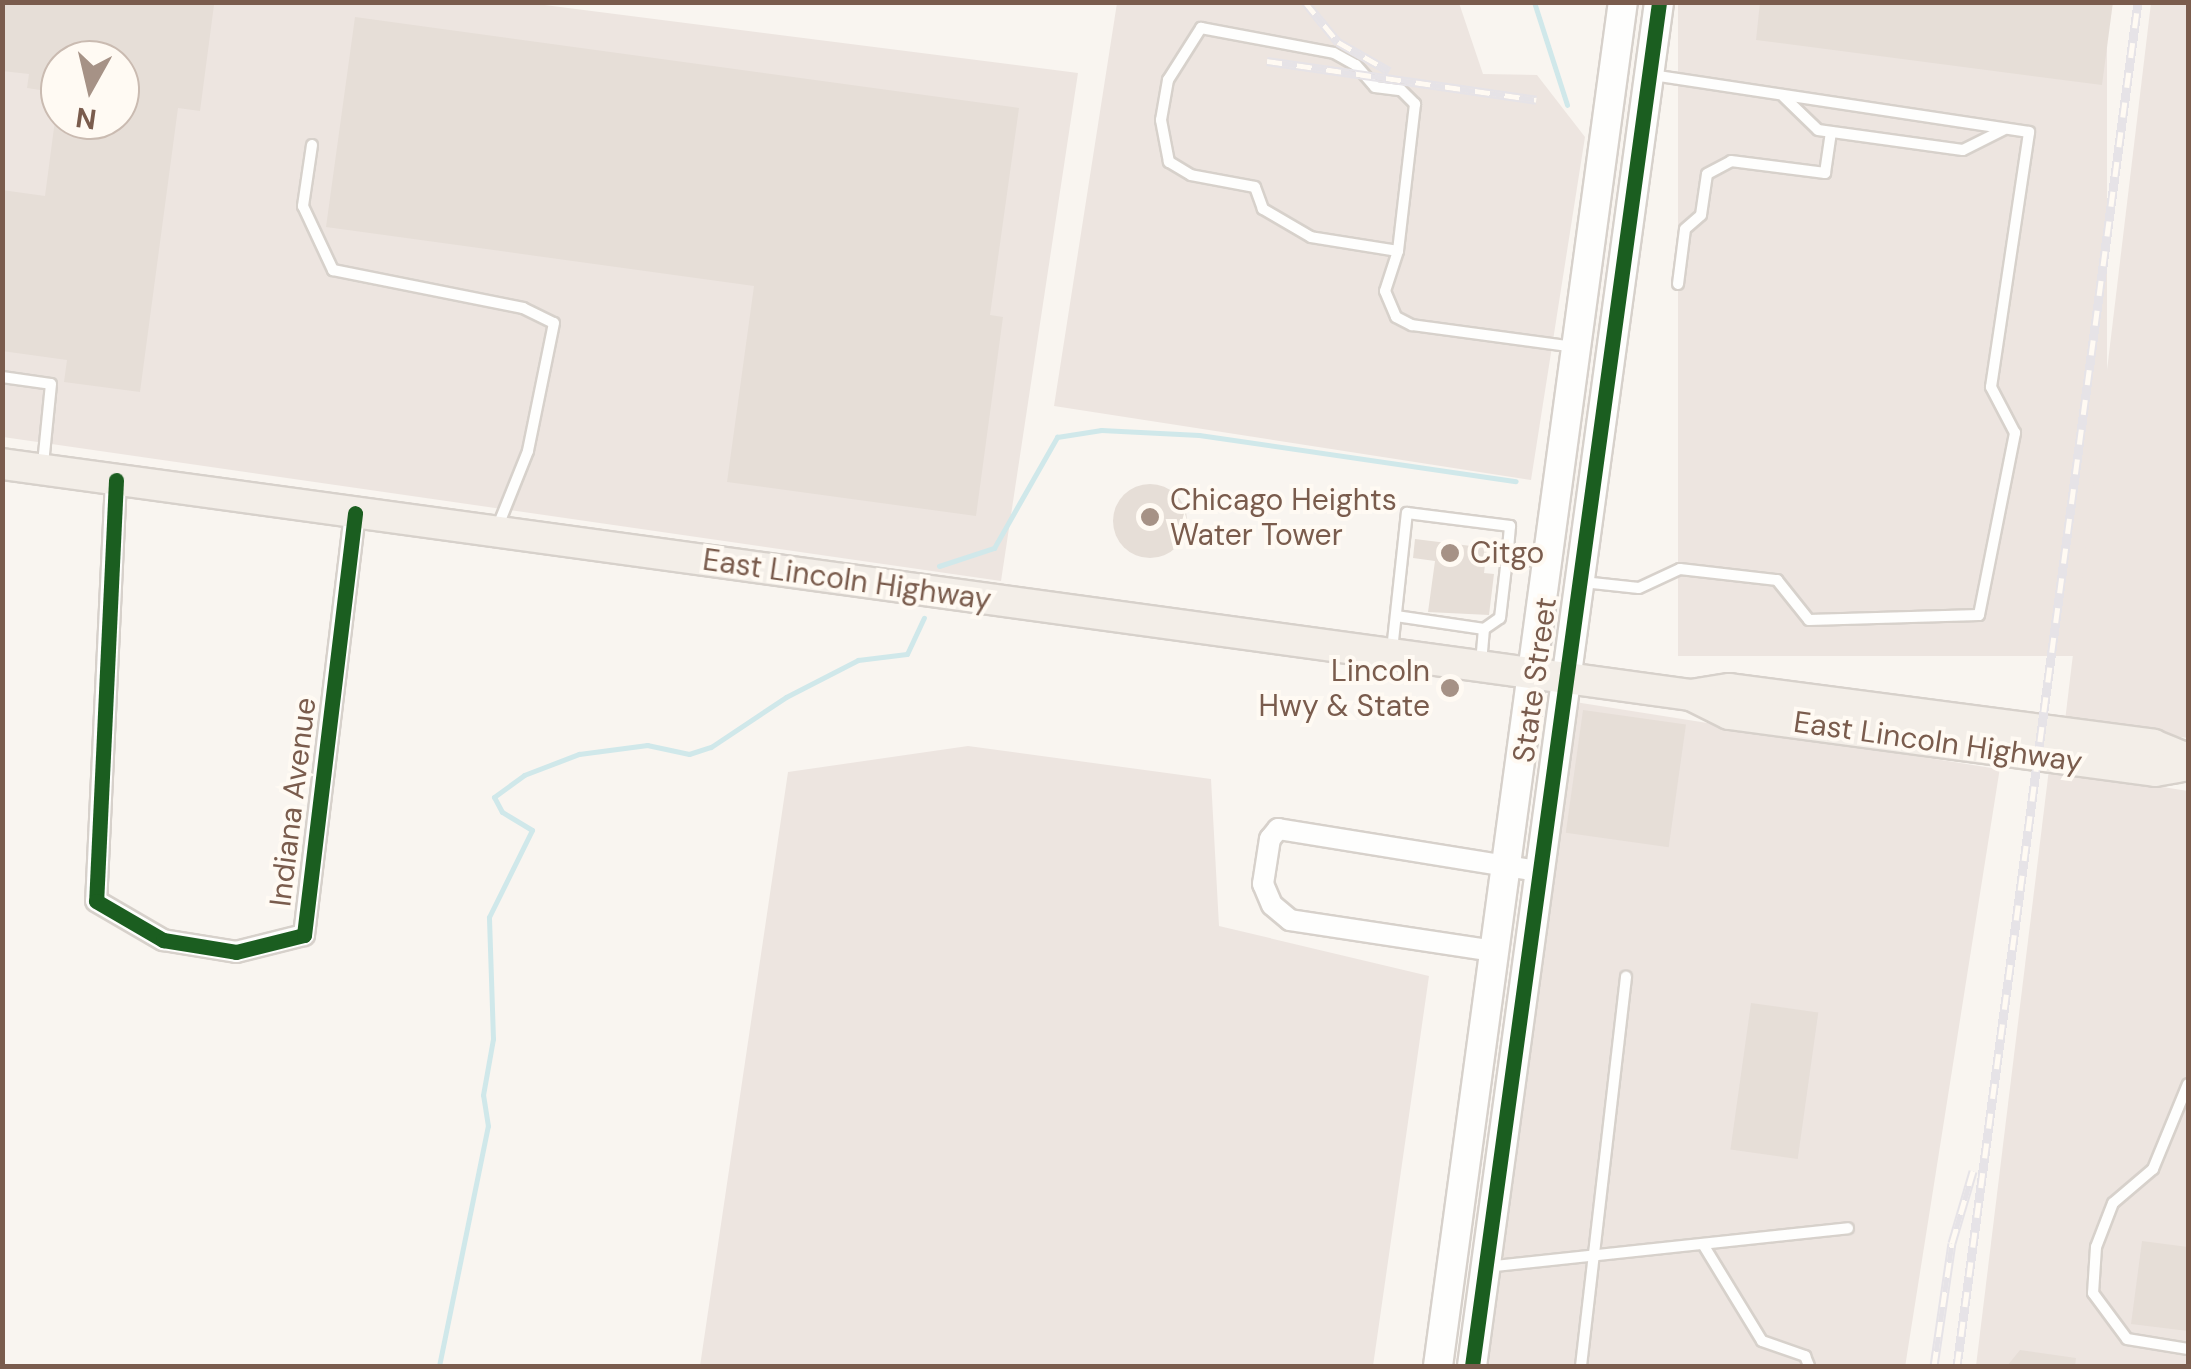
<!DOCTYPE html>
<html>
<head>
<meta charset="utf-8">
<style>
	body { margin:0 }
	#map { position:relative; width:2191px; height:1369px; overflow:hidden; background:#f9f5f0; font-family:"DM Sans",sans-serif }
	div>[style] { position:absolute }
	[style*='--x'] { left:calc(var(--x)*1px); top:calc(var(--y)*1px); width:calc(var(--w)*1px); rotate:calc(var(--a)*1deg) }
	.industrial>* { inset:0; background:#ede5e0; transform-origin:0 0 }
	.stream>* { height:5px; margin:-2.5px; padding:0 2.5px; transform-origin:2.5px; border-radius:2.5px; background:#d0e8ea }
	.building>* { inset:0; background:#e6ded7; transform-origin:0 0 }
	.round { border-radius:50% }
	.roads { filter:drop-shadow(2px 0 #d7d1cb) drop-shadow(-2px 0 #d7d1cb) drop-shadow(0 2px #d7d1cb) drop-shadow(0 -2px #d7d1cb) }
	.lane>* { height:10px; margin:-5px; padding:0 5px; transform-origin:5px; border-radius:5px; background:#fefefd }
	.street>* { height:20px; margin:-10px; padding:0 10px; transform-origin:10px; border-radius:10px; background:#fefefd }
	.secondary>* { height:28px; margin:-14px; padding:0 14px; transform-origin:14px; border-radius:14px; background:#fefefd }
	.primary>* { height:30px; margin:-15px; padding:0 15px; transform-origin:15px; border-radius:15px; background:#f3eee8 }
	.rail>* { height:9px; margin-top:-4.5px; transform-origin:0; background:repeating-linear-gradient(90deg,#fffaf3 0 15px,#e6e3e7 0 30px); box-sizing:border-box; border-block:2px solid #e6e3e7 }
	.cycleway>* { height:15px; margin:-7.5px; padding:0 7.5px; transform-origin:7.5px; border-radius:7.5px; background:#1b5e20 }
	.dots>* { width:28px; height:28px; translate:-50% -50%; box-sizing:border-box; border:5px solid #fffaf3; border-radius:50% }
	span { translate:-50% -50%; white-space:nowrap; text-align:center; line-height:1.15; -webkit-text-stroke:8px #fffaf3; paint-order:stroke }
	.poi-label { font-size:30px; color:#7a5c4d }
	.left { translate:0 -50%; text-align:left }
	.right { translate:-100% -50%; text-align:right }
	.street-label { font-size:30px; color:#7a5c4d }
	.frame { position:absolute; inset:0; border:5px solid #7a5c4d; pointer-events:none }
	.north { position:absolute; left:40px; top:40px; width:100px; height:100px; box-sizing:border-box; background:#fffaf3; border:2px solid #cabbb1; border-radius:50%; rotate:188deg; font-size:28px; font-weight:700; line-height:40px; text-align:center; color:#7a5c4d }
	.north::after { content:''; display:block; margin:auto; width:35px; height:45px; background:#a69286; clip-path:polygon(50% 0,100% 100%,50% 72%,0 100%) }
</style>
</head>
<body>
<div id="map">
	<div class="industrial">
		<i style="clip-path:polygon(evenodd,2px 3px,529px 3px,1078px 73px,1001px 581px,3px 437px,2px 3px,60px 60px,120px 60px,120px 120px,60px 120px,60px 60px)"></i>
		<i style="clip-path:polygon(1117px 3px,1459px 3px,1483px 74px,1537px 75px,1585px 137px,1531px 480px,1054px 406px)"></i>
		<i style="left:1678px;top:3px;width:429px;height:653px"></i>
		<i style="clip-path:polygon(2151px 3px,2188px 3px,2188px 738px,2065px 721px)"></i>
		<i style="left:1575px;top:702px;width:430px;height:669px;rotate:9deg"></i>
		<i style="clip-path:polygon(968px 746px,1211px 779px,1219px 926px,1429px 976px,1373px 1366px,700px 1366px,788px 772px)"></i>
		<i style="clip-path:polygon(2049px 769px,2188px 791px,2188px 1366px,1976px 1366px)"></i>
	</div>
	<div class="stream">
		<i style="--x:1534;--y:2;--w:108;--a:72.2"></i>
		<i style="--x:939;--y:566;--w:58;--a:-18.1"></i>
		<i style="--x:994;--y:548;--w:128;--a:-60.4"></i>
		<i style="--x:1057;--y:437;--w:45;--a:-9"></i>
		<i style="--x:1101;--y:430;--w:98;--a:2.9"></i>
		<i style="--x:1199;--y:435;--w:320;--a:8.3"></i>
		<i style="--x:439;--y:1366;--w:245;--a:-78.5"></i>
		<i style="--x:488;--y:1126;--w:31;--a:-99"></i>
		<i style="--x:483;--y:1095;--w:57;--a:-79.9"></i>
		<i style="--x:493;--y:1039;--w:122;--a:-91.9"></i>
		<i style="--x:489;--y:917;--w:97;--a:-63.7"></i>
		<i style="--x:532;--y:830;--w:35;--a:-149"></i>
		<i style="--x:502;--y:812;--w:17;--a:-118"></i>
		<i style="--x:494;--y:797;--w:37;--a:-36"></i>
		<i style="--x:524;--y:775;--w:59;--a:-20.9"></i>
		<i style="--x:579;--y:754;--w:69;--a:-7.5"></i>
		<i style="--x:647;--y:745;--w:43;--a:12.1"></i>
		<i style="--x:689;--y:754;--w:23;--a:-18"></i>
		<i style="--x:711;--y:747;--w:90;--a:-33.7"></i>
		<i style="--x:786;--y:697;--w:81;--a:-27.2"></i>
		<i style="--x:858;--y:660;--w:49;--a:-7"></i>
		<i style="--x:907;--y:654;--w:40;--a:-65"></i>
	</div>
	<div class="building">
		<i style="clip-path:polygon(2px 2px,214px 5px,200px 111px,178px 108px,140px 392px,64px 382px,67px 360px,2px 351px,2px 190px,45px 196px,55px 120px,120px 120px,120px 60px,60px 60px,60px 93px,27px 88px,29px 74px,2px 71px)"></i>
		<i style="clip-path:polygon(1760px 2px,2113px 2px,2102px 85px,1756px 40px)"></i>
		<i style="clip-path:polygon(355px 17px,1019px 108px,990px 315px,1003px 317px,976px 516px,727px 482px,754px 286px,326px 227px)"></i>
		<i class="round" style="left:1113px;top:484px;width:74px;height:74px"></i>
		<i style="clip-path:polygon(1415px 539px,1487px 548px,1484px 573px,1494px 574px,1489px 615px,1428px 612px,1435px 561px,1413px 558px)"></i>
		<i style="left:1583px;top:710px;width:104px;height:124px;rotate:8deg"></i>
		<i style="left:1751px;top:1003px;width:68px;height:148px;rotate:8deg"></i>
		<i style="clip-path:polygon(2142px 1241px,2188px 1247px,2188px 1331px,2131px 1324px)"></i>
		<i style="clip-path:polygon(2020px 1350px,2076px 1358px,2075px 1366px,2007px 1366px)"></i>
	</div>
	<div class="roads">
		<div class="lane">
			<i style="--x:1784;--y:97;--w:47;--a:44.1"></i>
			<i style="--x:1818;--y:130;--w:146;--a:7.9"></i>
			<i style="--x:1963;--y:150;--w:45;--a:-26.6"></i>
			<i style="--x:312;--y:145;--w:62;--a:98.4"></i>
			<i style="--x:303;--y:206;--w:71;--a:64.9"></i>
			<i style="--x:333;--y:270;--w:194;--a:11.3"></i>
			<i style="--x:523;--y:308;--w:34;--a:26"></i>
			<i style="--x:554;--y:323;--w:131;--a:101.5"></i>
			<i style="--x:528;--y:451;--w:81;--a:111.8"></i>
			<i style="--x:1398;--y:251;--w:88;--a:-170.9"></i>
			<i style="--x:1311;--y:237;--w:56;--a:-149.7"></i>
			<i style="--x:1263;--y:209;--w:23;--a:-110"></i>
			<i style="--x:1255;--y:187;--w:65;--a:-169.4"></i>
			<i style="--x:1191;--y:175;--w:26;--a:-149"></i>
			<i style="--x:1169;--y:162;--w:43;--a:-100.8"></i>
			<i style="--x:1161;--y:120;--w:41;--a:-80.1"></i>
			<i style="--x:1168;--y:80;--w:62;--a:-57.6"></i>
			<i style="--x:1201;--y:28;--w:135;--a:10.6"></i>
			<i style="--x:1334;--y:53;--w:25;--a:29"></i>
			<i style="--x:1356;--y:65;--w:29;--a:49"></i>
			<i style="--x:1375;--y:87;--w:26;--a:7"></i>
			<i style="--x:1401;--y:90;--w:20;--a:45"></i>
			<i style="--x:1415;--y:104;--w:148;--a:96.6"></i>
			<i style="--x:1398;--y:251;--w:42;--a:108"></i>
			<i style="--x:1385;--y:291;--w:28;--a:67"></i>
			<i style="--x:1396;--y:317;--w:18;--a:27"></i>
			<i style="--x:1412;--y:325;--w:164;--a:7.7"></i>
			<i style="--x:1678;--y:284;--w:55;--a:-82.7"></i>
			<i style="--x:1685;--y:229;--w:21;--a:-41"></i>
			<i style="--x:1701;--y:215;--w:41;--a:-81.7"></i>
			<i style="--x:1707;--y:174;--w:27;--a:-28"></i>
			<i style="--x:1731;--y:161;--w:95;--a:7.3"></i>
			<i style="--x:1825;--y:173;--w:41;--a:-81.7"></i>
			<i style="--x:2;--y:377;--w:49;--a:8.1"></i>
			<i style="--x:51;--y:384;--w:80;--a:95.7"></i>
			<i style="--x:1583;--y:582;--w:56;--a:6.1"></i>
			<i style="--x:1639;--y:588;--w:45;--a:-24.9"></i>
			<i style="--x:1680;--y:569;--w:98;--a:6.5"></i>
			<i style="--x:1777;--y:580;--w:51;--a:51.3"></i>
			<i style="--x:1809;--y:620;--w:170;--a:-1.7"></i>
			<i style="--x:1979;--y:615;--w:186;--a:-78.8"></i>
			<i style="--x:2015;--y:433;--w:52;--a:-117.6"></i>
			<i style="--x:1991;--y:387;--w:258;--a:-81.5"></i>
			<i style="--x:2029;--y:132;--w:382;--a:-171.4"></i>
			<i style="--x:1396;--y:616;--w:89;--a:8.4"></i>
			<i style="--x:1484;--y:629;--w:19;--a:-35"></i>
			<i style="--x:1500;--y:618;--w:60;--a:-83.3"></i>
			<i style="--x:1392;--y:650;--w:138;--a:-83.8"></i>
			<i style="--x:1407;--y:513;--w:104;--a:7.2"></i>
			<i style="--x:1510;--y:526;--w:32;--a:95"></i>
			<i style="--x:1507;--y:558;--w:39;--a:6"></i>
			<i style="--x:1481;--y:663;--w:34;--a:-85"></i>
			<i style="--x:2188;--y:1084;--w:92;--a:112.4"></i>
			<i style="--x:2153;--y:1169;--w:52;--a:139.6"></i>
			<i style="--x:2113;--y:1203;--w:47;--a:111.1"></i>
			<i style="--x:2096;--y:1247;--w:46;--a:93.7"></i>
			<i style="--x:2093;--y:1293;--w:57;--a:53.5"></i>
			<i style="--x:2127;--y:1339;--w:62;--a:9.3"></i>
			<i style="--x:1704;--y:1246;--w:111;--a:58.6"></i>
			<i style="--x:1762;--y:1341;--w:46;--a:19.2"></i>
			<i style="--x:1805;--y:1356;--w:11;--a:68"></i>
			<i style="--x:1486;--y:1267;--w:364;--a:-6.1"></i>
			<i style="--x:1581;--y:1366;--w:392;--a:-83.4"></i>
		</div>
		<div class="street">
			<i style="--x:116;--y:480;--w:421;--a:92.7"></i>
			<i style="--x:96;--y:901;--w:78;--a:30.2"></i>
			<i style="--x:163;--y:940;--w:74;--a:9.3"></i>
			<i style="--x:236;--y:952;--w:70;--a:-14"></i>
			<i style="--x:304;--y:935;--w:425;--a:-83.1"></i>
			<i style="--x:1494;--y:951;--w:206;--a:-171.4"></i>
			<i style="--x:1290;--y:920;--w:23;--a:-140"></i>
			<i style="--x:1272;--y:905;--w:23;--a:-113"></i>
			<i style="--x:1263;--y:884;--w:46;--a:-81.2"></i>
			<i style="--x:1270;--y:839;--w:13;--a:-51"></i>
			<i style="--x:1278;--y:829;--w:262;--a:9.2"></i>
		</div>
		<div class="secondary">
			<i style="--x:1438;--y:1366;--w:1376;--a:-82.28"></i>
			<i style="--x:1472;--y:1366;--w:1377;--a:-82.19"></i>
		</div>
		<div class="primary">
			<i style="--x:2;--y:464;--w:1705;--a:7.79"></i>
			<i style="--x:1691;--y:695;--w:39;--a:-9"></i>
			<i style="--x:1730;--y:689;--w:427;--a:7.5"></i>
			<i style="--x:2153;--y:745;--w:38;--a:22"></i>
			<i style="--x:1691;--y:695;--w:42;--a:26.6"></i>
			<i style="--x:1729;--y:714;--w:430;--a:7.6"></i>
			<i style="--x:2155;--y:771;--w:34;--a:-10"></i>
		</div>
	</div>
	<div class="rail">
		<i style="--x:1305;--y:2;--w:52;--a:50.5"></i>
		<i style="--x:1338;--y:42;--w:59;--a:29.6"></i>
		<i style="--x:1267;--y:61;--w:272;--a:8.2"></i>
		<i style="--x:1934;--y:1366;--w:124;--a:-81.7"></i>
		<i style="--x:1952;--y:1243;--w:75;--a:-73.7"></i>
		<i style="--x:1957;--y:1366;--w:1376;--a:-82.44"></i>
	</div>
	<div class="cycleway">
		<i style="--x:116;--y:480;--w:421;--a:92.7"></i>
		<i style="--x:96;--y:901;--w:78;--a:30.2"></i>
		<i style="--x:163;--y:940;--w:74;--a:9.3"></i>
		<i style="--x:236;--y:952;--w:70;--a:-14"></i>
		<i style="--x:304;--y:935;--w:425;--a:-83.1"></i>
		<i style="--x:1472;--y:1366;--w:1377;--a:-82.19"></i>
	</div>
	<div class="dots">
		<i style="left:1150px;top:517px;background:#a69286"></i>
		<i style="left:1450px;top:553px;background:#a69286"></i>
		<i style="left:1450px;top:688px;background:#a69286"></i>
	</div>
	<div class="poi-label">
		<span class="left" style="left:1170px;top:517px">Chicago Heights<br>Water Tower</span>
		<span class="left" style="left:1470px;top:553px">Citgo</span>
		<span class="right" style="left:1430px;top:688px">Lincoln<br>Hwy &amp; State</span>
	</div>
	<div class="street-label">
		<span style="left:847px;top:580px;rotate:8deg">East Lincoln Highway</span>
		<span style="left:1535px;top:680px;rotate:-82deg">State Street</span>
		<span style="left:1938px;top:742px;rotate:8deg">East Lincoln Highway</span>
		<span style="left:293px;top:802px;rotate:-83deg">Indiana Avenue</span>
	</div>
	<div class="frame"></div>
	<div class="north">N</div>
</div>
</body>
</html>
